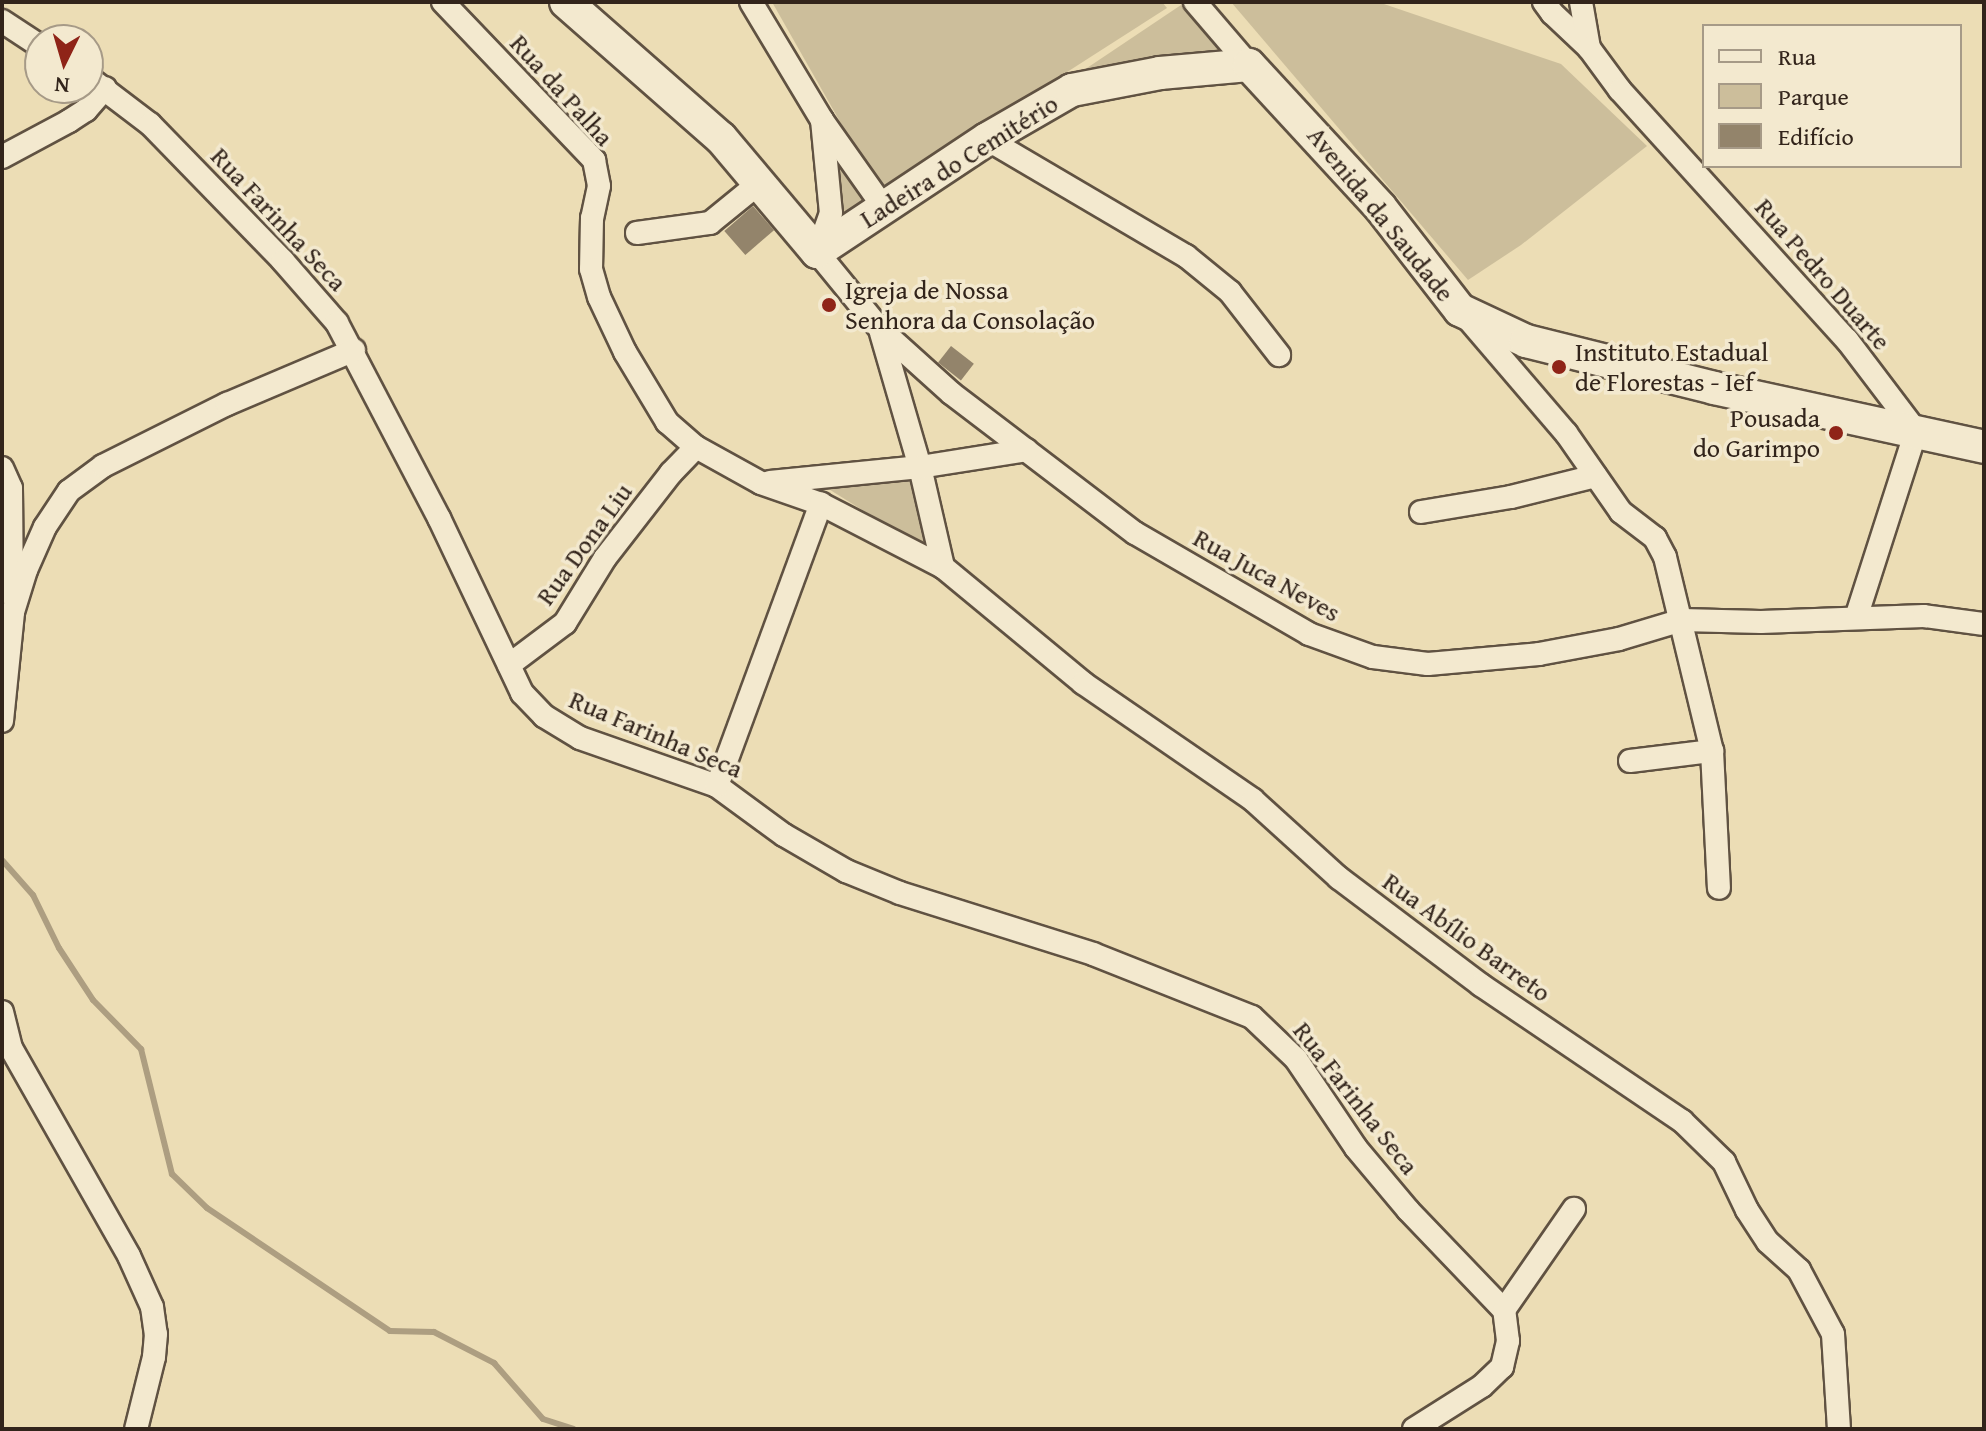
<!DOCTYPE html>
<html>
<head>
<meta charset="utf-8">
<style>
	body { margin:0 }
	#map { position:relative; width:1986px; height:1431px; overflow:hidden; background:#ecddb5; font-family:"Gentium Book Plus",serif }
	div>[style] { position:absolute }
	[style*='--x'] { left:calc(var(--x)*1px); top:calc(var(--y)*1px); width:calc(var(--w)*1px); rotate:calc(var(--a)*1deg) }
	.green>* { inset:0; background:#ccbe9b }
	.stream>* { height:6px; margin:-3px; padding:0 3px; transform-origin:3px; border-radius:3px; background:#ad9e81 }
	.building>* { inset:0; background:#93846b; transform-origin:0 0 }
	.roads { filter:drop-shadow(2px 0 #605242) drop-shadow(-2px 0 #605242) drop-shadow(0 2px #605242) drop-shadow(0 -2px #605242) }
	.street>* { height:22px; margin:-11px; padding:0 11px; transform-origin:11px; border-radius:11px; background:#f3e9cf }
	.secondary>* { height:32px; margin:-16px; padding:0 16px; transform-origin:16px; border-radius:16px; background:#f3e9cf }
	.dots>* { width:22px; height:22px; translate:-50% -50%; box-sizing:border-box; border:4px solid #f3e9cf; border-radius:50% }
	span { translate:-50% -50%; white-space:nowrap; text-align:center; line-height:1.15; -webkit-text-stroke:7px #f3e9cf; paint-order:stroke }
	.street-label { font-size:26px; color:#32241b }
	.poi-label { font-size:26px; color:#32241b }
	.left { translate:0 -50%; text-align:left }
	.right { translate:-100% -50%; text-align:right }
	.frame { position:absolute; inset:0; border:4px solid #32241b; pointer-events:none }
	.legend { position:absolute; left:1702px; top:24px; width:260px; height:144px; box-sizing:border-box; background:#f3e9cf; border:2px solid #a69a87; margin:0; padding:10px 14px; list-style:none; font-size:24px; color:#32241b }
	.legend li { display:flex; align-items:center; gap:16px; height:40px }
	.legend b { width:40px; border:2px solid #a69a87 }
	.north { position:absolute; left:24px; top:24px; width:80px; height:80px; box-sizing:border-box; background:#f3e9cf; border:2px solid #a69a87; border-radius:50%; rotate:185deg; font-size:22px; font-weight:700; line-height:32px; text-align:center; color:#32241b }
	.north::after { content:''; display:block; margin:auto; width:28px; height:36px; background:#8f2418; clip-path:polygon(50% 0,100% 100%,50% 72%,0 100%) }
</style>
</head>
<body>
<div id="map">
	<div class="green">
		<i style="clip-path:polygon(772px 2px,1162px 2px,1167px 8px,880px 192px)"></i>
		<i style="clip-path:polygon(1231px 2px,1378px 2px,1561px 64px,1647px 146px,1521px 245px,1468px 280px)"></i>
		<i style="clip-path:polygon(1181px 5px,1227px 54px,1081px 72px)"></i>
		<i style="clip-path:polygon(831px 152px,867px 198px,853px 212px,843px 215px)"></i>
		<i style="clip-path:polygon(914px 477px,933px 554px,827px 488px)"></i>
	</div>
	<div class="stream">
		<i style="--x:2;--y:860;--w:47;--a:48.5"></i>
		<i style="--x:33;--y:895;--w:59;--a:63.9"></i>
		<i style="--x:59;--y:948;--w:62;--a:56.8"></i>
		<i style="--x:93;--y:1000;--w:69;--a:45.6"></i>
		<i style="--x:141;--y:1049;--w:129;--a:76.1"></i>
		<i style="--x:172;--y:1174;--w:49;--a:44.2"></i>
		<i style="--x:207;--y:1208;--w:220;--a:33.9"></i>
		<i style="--x:390;--y:1331;--w:44;--a:1.3"></i>
		<i style="--x:434;--y:1332;--w:68;--a:27.3"></i>
		<i style="--x:494;--y:1363;--w:74;--a:48.8"></i>
		<i style="--x:543;--y:1419;--w:32;--a:18"></i>
	</div>
	<div class="building">
		<i style="left:753px;top:206px;width:32px;height:38px;rotate:49deg"></i>
		<i style="left:951px;top:346px;width:29px;height:21px;rotate:38deg"></i>
	</div>
	<div class="roads">
		<div class="street">
			<i style="--x:443;--y:2;--w:219;--a:46.3"></i>
			<i style="--x:594;--y:160;--w:26;--a:79"></i>
			<i style="--x:599;--y:186;--w:33;--a:102"></i>
			<i style="--x:592;--y:218;--w:51;--a:91.1"></i>
			<i style="--x:591;--y:269;--w:29;--a:74"></i>
			<i style="--x:599;--y:297;--w:61;--a:64.7"></i>
			<i style="--x:625;--y:352;--w:82;--a:59"></i>
			<i style="--x:667;--y:422;--w:38;--a:41"></i>
			<i style="--x:696;--y:447;--w:74;--a:29"></i>
			<i style="--x:761;--y:483;--w:64;--a:19.3"></i>
			<i style="--x:821;--y:504;--w:137;--a:27.3"></i>
			<i style="--x:943;--y:567;--w:182;--a:39.6"></i>
			<i style="--x:1083;--y:683;--w:206;--a:34.5"></i>
			<i style="--x:1253;--y:800;--w:116;--a:42.2"></i>
			<i style="--x:1339;--y:878;--w:178;--a:37"></i>
			<i style="--x:1481;--y:985;--w:243;--a:34.1"></i>
			<i style="--x:1682;--y:1121;--w:59;--a:44.3"></i>
			<i style="--x:1724;--y:1162;--w:53;--a:64.4"></i>
			<i style="--x:1747;--y:1210;--w:38;--a:57"></i>
			<i style="--x:1768;--y:1242;--w:42;--a:42.1"></i>
			<i style="--x:1799;--y:1270;--w:72;--a:62"></i>
			<i style="--x:1833;--y:1334;--w:95;--a:86.4"></i>
			<i style="--x:751;--y:2;--w:138;--a:59"></i>
			<i style="--x:822;--y:120;--w:93;--a:84.5"></i>
			<i style="--x:831;--y:213;--w:41;--a:109.7"></i>
			<i style="--x:817;--y:252;--w:99;--a:50.7"></i>
			<i style="--x:880;--y:329;--w:96;--a:42"></i>
			<i style="--x:951;--y:393;--w:231;--a:37.3"></i>
			<i style="--x:1135;--y:533;--w:201;--a:30.1"></i>
			<i style="--x:1309;--y:634;--w:68;--a:19.8"></i>
			<i style="--x:1373;--y:657;--w:55;--a:7.3"></i>
			<i style="--x:1428;--y:664;--w:111;--a:-5.1"></i>
			<i style="--x:1539;--y:654;--w:81;--a:-10.6"></i>
			<i style="--x:1619;--y:639;--w:66;--a:-16.8"></i>
			<i style="--x:1682;--y:620;--w:79;--a:1.5"></i>
			<i style="--x:1761;--y:622;--w:163;--a:-2.1"></i>
			<i style="--x:1924;--y:616;--w:61;--a:7.6"></i>
			<i style="--x:1195;--y:2;--w:83;--a:49.4"></i>
			<i style="--x:1544;--y:2;--w:14;--a:54"></i>
			<i style="--x:1552;--y:13;--w:51;--a:43.4"></i>
			<i style="--x:1581;--y:2;--w:47;--a:80.1"></i>
			<i style="--x:1589;--y:48;--w:52;--a:53.6"></i>
			<i style="--x:1620;--y:90;--w:338;--a:47.8"></i>
			<i style="--x:1847;--y:340;--w:114;--a:52.8"></i>
			<i style="--x:1916;--y:431;--w:196;--a:107.8"></i>
			<i style="--x:2;--y:21;--w:45;--a:33.3"></i>
			<i style="--x:88;--y:77;--w:78;--a:37.2"></i>
			<i style="--x:150;--y:124;--w:191;--a:45.8"></i>
			<i style="--x:283;--y:261;--w:82;--a:48.9"></i>
			<i style="--x:337;--y:323;--w:220;--a:62.4"></i>
			<i style="--x:439;--y:518;--w:194;--a:64.6"></i>
			<i style="--x:522;--y:693;--w:32;--a:46"></i>
			<i style="--x:544;--y:716;--w:42;--a:31.4"></i>
			<i style="--x:580;--y:738;--w:145;--a:19.3"></i>
			<i style="--x:717;--y:786;--w:83;--a:36.2"></i>
			<i style="--x:784;--y:835;--w:72;--a:30.1"></i>
			<i style="--x:846;--y:871;--w:58;--a:22.2"></i>
			<i style="--x:900;--y:893;--w:202;--a:17.5"></i>
			<i style="--x:1093;--y:954;--w:171;--a:21.6"></i>
			<i style="--x:1252;--y:1017;--w:61;--a:43.7"></i>
			<i style="--x:1296;--y:1059;--w:107;--a:56"></i>
			<i style="--x:1356;--y:1148;--w:81;--a:50"></i>
			<i style="--x:1408;--y:1210;--w:139;--a:46.2"></i>
			<i style="--x:822;--y:120;--w:108;--a:54.8"></i>
			<i style="--x:987;--y:139;--w:231;--a:30.5"></i>
			<i style="--x:1186;--y:256;--w:57;--a:39.3"></i>
			<i style="--x:1230;--y:292;--w:80;--a:52.1"></i>
			<i style="--x:2;--y:157;--w:76;--a:-28.2"></i>
			<i style="--x:69;--y:121;--w:20;--a:-33"></i>
			<i style="--x:86;--y:110;--w:29;--a:-49"></i>
			<i style="--x:637;--y:233;--w:74;--a:-7.8"></i>
			<i style="--x:710;--y:223;--w:62;--a:-39.1"></i>
			<i style="--x:1469;--y:320;--w:149;--a:49.4"></i>
			<i style="--x:1566;--y:433;--w:96;--a:55.2"></i>
			<i style="--x:1621;--y:512;--w:43;--a:37.4"></i>
			<i style="--x:1655;--y:538;--w:21;--a:62"></i>
			<i style="--x:1665;--y:557;--w:200;--a:76.4"></i>
			<i style="--x:1712;--y:751;--w:137;--a:87.1"></i>
			<i style="--x:881;--y:333;--w:140;--a:73.8"></i>
			<i style="--x:920;--y:467;--w:103;--a:77"></i>
			<i style="--x:2;--y:468;--w:22;--a:66"></i>
			<i style="--x:11;--y:488;--w:107;--a:89.5"></i>
			<i style="--x:770;--y:482;--w:151;--a:-5.7"></i>
			<i style="--x:920;--y:467;--w:108;--a:-9"></i>
			<i style="--x:1421;--y:512;--w:91;--a:-9.5"></i>
			<i style="--x:1511;--y:497;--w:87;--a:-14"></i>
			<i style="--x:509;--y:665;--w:70;--a:-36.9"></i>
			<i style="--x:565;--y:623;--w:76;--a:-58.4"></i>
			<i style="--x:605;--y:558;--w:108;--a:-52.2"></i>
			<i style="--x:671;--y:473;--w:36;--a:-46"></i>
			<i style="--x:2;--y:721;--w:110;--a:-84.2"></i>
			<i style="--x:13;--y:612;--w:44;--a:-72.8"></i>
			<i style="--x:26;--y:570;--w:47;--a:-66.2"></i>
			<i style="--x:45;--y:527;--w:43;--a:-56.3"></i>
			<i style="--x:69;--y:491;--w:42;--a:-36.3"></i>
			<i style="--x:103;--y:466;--w:139;--a:-26.6"></i>
			<i style="--x:227;--y:404;--w:138;--a:-23"></i>
			<i style="--x:1630;--y:761;--w:83;--a:-7"></i>
			<i style="--x:717;--y:786;--w:301;--a:-69.8"></i>
			<i style="--x:2;--y:1012;--w:37;--a:76"></i>
			<i style="--x:11;--y:1048;--w:239;--a:60.4"></i>
			<i style="--x:129;--y:1256;--w:56;--a:65.7"></i>
			<i style="--x:152;--y:1307;--w:27;--a:82"></i>
			<i style="--x:156;--y:1334;--w:23;--a:95"></i>
			<i style="--x:154;--y:1357;--w:74;--a:104"></i>
			<i style="--x:1504;--y:1310;--w:123;--a:-55.3"></i>
			<i style="--x:1414;--y:1429;--w:80;--a:-32.3"></i>
			<i style="--x:1482;--y:1386;--w:28;--a:-44"></i>
			<i style="--x:1502;--y:1367;--w:27;--a:-77"></i>
			<i style="--x:1508;--y:1341;--w:31;--a:-97"></i>
		</div>
		<div class="secondary">
			<i style="--x:566;--y:2;--w:206;--a:41.3"></i>
			<i style="--x:721;--y:138;--w:149;--a:49.9"></i>
			<i style="--x:817;--y:252;--w:204;--a:-33.6"></i>
			<i style="--x:987;--y:139;--w:98;--a:-30"></i>
			<i style="--x:1072;--y:90;--w:90;--a:-10.9"></i>
			<i style="--x:1160;--y:73;--w:89;--a:-5.1"></i>
			<i style="--x:1249;--y:65;--w:193;--a:47.3"></i>
			<i style="--x:1380;--y:207;--w:130;--a:52.2"></i>
			<i style="--x:1460;--y:310;--w:73;--a:25.2"></i>
			<i style="--x:1526;--y:341;--w:194;--a:14"></i>
			<i style="--x:1714;--y:388;--w:276;--a:12.3"></i>
		</div>
	</div>
	<div class="dots">
		<i style="left:829px;top:305px;background:#8f2418"></i>
		<i style="left:1559px;top:367px;background:#8f2418"></i>
		<i style="left:1836px;top:433px;background:#8f2418"></i>
	</div>
	<div class="street-label">
		<span style="left:562px;top:90px;rotate:48deg">Rua da Palha</span>
		<span style="left:959px;top:161px;rotate:-32deg">Ladeira do Cemitério</span>
		<span style="left:1381px;top:214px;rotate:51deg">Avenida da Saudade</span>
		<span style="left:279px;top:219px;rotate:47deg">Rua Farinha Seca</span>
		<span style="left:1823px;top:274px;rotate:49deg">Rua Pedro Duarte</span>
		<span style="left:584px;top:544px;rotate:-54deg">Rua Dona Liu</span>
		<span style="left:1267px;top:575px;rotate:29deg">Rua Juca Neves</span>
		<span style="left:656px;top:734px;rotate:23deg">Rua Farinha Seca</span>
		<span style="left:1467px;top:937px;rotate:36deg">Rua Abílio Barreto</span>
		<span style="left:1356px;top:1098px;rotate:52deg">Rua Farinha Seca</span>
	</div>
	<div class="poi-label">
		<span class="left" style="left:845px;top:305px">Igreja de Nossa<br>Senhora da Consolação</span>
		<span class="left" style="left:1575px;top:367px">Instituto Estadual<br>de Florestas - Ief</span>
		<span class="right" style="left:1820px;top:433px">Pousada<br>do Garimpo</span>
	</div>
	<div class="frame"></div>
	<ul class="legend">
	<li><b style="height:10px;background:#f3e9cf"></b>Rua</li>
	<li><b style="height:22px;background:#ccbe9b"></b>Parque</li>
	<li><b style="height:22px;background:#93846b"></b>Edifício</li>
	</ul>
	<div class="north">N</div>
</div>
</body>
</html>
